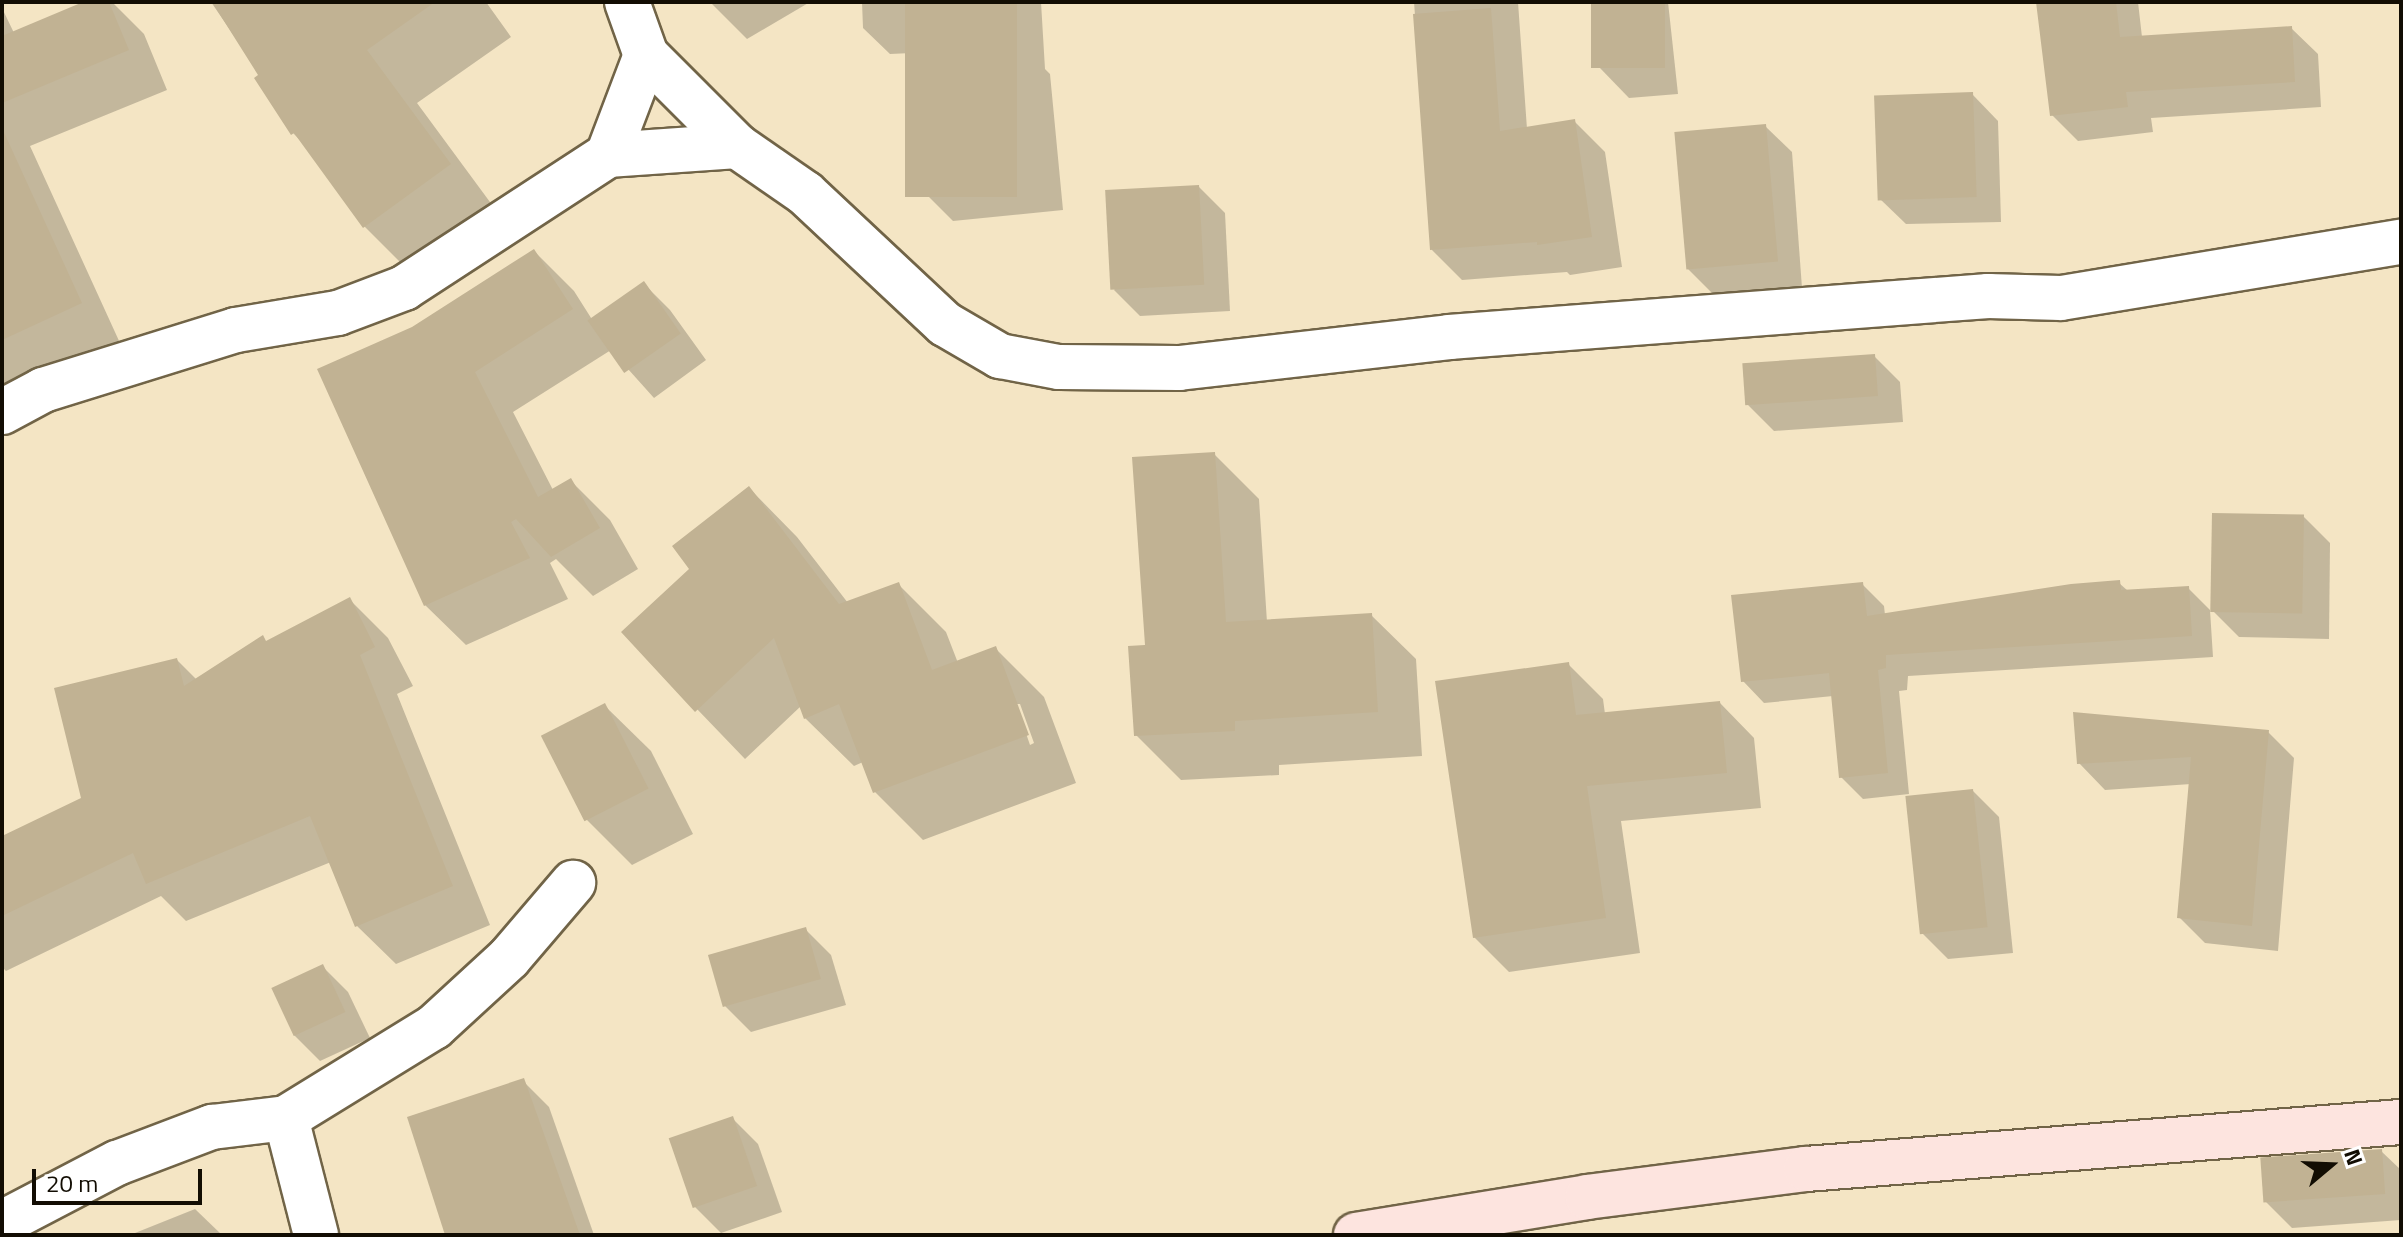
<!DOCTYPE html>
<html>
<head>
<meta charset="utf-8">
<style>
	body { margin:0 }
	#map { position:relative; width:2403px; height:1237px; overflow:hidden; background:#f4e5c4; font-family:"Titillium Web",sans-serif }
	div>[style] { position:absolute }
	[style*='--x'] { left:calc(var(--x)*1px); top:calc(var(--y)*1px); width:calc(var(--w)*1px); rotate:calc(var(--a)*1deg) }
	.shadow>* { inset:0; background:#0003 }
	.building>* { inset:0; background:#c1b293; transform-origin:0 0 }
	.roads { filter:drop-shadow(2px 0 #716447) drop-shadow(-2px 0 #716447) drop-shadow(0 2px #716447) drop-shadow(0 -2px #716447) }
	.street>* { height:44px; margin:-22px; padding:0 22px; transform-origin:22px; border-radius:22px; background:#fff }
	.secondary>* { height:44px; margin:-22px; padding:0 22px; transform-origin:22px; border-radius:22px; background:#fde4df }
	span { translate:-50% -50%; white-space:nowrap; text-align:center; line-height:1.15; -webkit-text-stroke:6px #fff; paint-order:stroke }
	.frame { position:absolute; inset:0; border:4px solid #120d03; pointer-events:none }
	.north { position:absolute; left:2291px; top:1125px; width:80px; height:80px; -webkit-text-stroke:6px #fff; paint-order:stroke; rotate:71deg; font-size:22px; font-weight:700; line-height:32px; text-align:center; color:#120d03 }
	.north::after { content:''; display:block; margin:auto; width:28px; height:36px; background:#120d03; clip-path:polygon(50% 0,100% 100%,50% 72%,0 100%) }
	.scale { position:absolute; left:32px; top:1169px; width:170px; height:36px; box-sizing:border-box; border:4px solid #120d03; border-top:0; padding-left:10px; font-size:24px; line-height:28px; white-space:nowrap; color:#120d03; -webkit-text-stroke:6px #fff; paint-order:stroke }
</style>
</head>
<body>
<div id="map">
	<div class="shadow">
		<i style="clip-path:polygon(88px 2px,112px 2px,144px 34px,167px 90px,30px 146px,120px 343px,2px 393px,2px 8px,14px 33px)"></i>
		<i style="clip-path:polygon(211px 2px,486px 2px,511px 37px,417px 103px,501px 217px,417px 279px,365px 227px,309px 149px,293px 133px,261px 75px)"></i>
		<i style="clip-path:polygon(710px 2px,810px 2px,747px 39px)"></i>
		<i style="clip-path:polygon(862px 2px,1041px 2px,1045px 69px,1050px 74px,1063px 210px,953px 221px,927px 195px,912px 53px,890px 54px,863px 28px)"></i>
		<i style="clip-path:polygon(1414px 2px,1518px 2px,1527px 129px,1574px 121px,1605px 152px,1622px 267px,1570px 275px,1567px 272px,1462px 280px,1432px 250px)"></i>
		<i style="clip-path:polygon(1593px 2px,1668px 2px,1678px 94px,1629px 98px,1599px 67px)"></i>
		<i style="clip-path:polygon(2038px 2px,2138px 2px,2142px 37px,2291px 28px,2318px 54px,2321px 107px,2151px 118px,2153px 132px,2078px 141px,2052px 115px)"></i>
		<i style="clip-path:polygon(1972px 94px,1998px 121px,2001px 222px,1906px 224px,1879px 198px)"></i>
		<i style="clip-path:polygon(1765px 126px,1792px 152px,1802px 288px,1713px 294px,1687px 268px)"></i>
		<i style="clip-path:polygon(1199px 187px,1225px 213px,1230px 311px,1140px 316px,1114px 290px)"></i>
		<i style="clip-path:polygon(534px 251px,574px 291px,593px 321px,644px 284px,670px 310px,706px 360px,654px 398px,611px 350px,513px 412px,553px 490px,570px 480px,610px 520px,638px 569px,593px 596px,556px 559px,550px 563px,568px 599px,466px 645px,425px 605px,413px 328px)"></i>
		<i style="clip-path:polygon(1874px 356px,1900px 382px,1903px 422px,1774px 431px,1748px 405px)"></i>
		<i style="clip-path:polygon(1214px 454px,1259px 499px,1267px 622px,1371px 615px,1416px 659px,1422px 756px,1279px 765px,1279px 775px,1181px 780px,1136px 735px,1147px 646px)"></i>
		<i style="clip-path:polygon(evenodd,749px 488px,797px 537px,848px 603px,898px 584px,946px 632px,958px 663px,996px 649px,1044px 697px,1076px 783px,923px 840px,875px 792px,863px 762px,854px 766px,805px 718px,801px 706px,745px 759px,624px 633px,692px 570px,749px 488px,1016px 704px,1020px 704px,1034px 743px,1030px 745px,1016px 704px)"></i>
		<i style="clip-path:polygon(2304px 517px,2330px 543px,2329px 639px,2239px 637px,2213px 611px)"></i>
		<i style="clip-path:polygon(2119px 583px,2128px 591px,2188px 588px,2210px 610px,2213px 657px,1908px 676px,1907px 690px,1899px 691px,1909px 794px,1863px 799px,1841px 777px,1833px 696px,1764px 703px,1743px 681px,1862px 584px,1884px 606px,1885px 615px)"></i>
		<i style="clip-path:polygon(350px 600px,388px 638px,413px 686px,397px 694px,490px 925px,396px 964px,357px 926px,331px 862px,186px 921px,161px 896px,6px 971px,2px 967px,2px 838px,84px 799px,177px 660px,197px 680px)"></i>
		<i style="clip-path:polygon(1568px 664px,1603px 699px,1605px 714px,1720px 703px,1754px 738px,1761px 808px,1621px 821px,1640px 953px,1509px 972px,1474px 937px)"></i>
		<i style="clip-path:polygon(605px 706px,651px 751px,693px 834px,632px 865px,587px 820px)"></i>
		<i style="clip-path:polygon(2268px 732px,2294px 758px,2278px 951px,2205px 943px,2179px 917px,2191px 784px,2105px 790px,2079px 763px)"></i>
		<i style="clip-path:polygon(1973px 791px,1999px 817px,2013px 953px,1948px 959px,1922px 933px)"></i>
		<i style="clip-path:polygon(805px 929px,831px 955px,846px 1005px,751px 1032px,725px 1006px)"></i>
		<i style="clip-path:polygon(322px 966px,348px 992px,370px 1038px,320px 1061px,294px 1035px)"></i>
		<i style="clip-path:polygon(523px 1081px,549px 1107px,594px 1235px,453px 1235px)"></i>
		<i style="clip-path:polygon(732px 1118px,758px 1144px,782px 1212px,721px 1233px,695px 1207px)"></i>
		<i style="clip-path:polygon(2381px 1151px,2401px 1170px,2401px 1220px,2292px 1228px,2266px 1202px)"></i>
		<i style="clip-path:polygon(195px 1209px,222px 1235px,130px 1235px)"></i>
	</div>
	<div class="building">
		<i style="clip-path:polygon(83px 2px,109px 2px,129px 50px,2px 103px,2px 36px)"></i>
		<i style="clip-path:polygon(212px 2px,435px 2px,367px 50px,451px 164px,363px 228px,294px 133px,291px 135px,254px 78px,258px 75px)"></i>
		<i style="left:905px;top:2px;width:112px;height:195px"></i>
		<i style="left:1591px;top:2px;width:74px;height:66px"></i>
		<i style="clip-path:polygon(2036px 2px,2116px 2px,2120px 37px,2292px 26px,2295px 82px,2126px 92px,2128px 107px,2050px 116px)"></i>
		<i style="clip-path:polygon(1491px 8px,1500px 131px,1575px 119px,1592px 237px,1537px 245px,1537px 242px,1430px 250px,1413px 14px)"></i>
		<i style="left:1973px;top:92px;width:105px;height:99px;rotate:88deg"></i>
		<i style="left:1766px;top:124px;width:138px;height:92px;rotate:85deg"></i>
		<i style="clip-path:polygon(2px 128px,82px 303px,2px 340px)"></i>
		<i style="left:1199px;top:185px;width:100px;height:94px;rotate:87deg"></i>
		<i style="clip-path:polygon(534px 249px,573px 309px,475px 372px,538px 497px,571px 478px,600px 528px,551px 557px,516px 519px,511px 522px,530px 558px,424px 606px,317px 369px,412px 327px)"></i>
		<i style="left:644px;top:281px;width:64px;height:69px;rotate:55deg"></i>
		<i style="left:1875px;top:354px;width:42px;height:133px;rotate:86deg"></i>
		<i style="clip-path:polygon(1215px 452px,1226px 622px,1372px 613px,1378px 712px,1235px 721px,1235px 731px,1134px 736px,1128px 646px,1145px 645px,1132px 457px)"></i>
		<i style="clip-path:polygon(749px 486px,839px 604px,899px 582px,932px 670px,996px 646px,1029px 735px,873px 793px,839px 704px,804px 719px,774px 638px,695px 712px,621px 632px,689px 569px,672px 546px)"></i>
		<i style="left:2212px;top:513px;width:92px;height:99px;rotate:1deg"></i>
		<i style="clip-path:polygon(2120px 580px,2121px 590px,2189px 586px,2192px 636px,1886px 655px,1886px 668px,1878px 670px,1888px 773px,1839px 778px,1829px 673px,1741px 682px,1731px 595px,1863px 582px,1867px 616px,2071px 584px)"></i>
		<i style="clip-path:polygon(350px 597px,375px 647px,360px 655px,453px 886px,355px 927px,310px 816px,146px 884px,133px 853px,2px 916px,2px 836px,81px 798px,54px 688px,177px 658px,184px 686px,263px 635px,266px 641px)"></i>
		<i style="clip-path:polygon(1569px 662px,1576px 715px,1720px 701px,1727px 773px,1587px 786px,1606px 918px,1473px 938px,1435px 681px)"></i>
		<i style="left:605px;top:703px;width:96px;height:72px;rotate:63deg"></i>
		<i style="clip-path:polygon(2073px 712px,2269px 730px,2252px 926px,2177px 918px,2191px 757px,2077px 764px)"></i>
		<i style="left:1973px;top:789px;width:139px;height:68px;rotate:84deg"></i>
		<i style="left:806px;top:927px;width:54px;height:102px;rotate:74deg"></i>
		<i style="left:323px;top:964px;width:53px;height:57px;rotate:65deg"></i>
		<i style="clip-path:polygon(524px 1078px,580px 1235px,445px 1235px,407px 1117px)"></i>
		<i style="left:733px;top:1116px;width:74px;height:68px;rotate:71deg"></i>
		<i style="left:2382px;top:1149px;width:45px;height:122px;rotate:86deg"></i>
	</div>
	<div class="roads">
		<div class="street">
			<i style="--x:627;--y:2;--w:56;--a:70.3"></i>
			<i style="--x:646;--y:55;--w:129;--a:45"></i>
			<i style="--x:737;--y:146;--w:83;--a:34.7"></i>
			<i style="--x:805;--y:193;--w:192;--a:43.1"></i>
			<i style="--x:945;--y:324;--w:64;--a:30.2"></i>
			<i style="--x:1000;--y:356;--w:60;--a:10.6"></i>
			<i style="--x:1059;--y:367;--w:120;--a:0.5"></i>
			<i style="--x:1179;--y:368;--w:272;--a:-6.5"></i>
			<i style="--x:1449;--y:337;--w:541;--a:-4.35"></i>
			<i style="--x:1988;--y:296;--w:73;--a:1.6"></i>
			<i style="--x:2061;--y:298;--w:345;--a:-9.4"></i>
			<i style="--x:608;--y:155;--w:107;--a:-69.2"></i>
			<i style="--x:2;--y:412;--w:47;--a:-28.2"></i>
			<i style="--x:43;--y:390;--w:202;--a:-17.3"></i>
			<i style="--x:236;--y:330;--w:103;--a:-9.5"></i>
			<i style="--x:338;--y:313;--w:71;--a:-20.7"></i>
			<i style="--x:404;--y:288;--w:244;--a:-33.1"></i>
			<i style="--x:608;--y:155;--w:129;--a:-4"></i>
			<i style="--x:286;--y:1118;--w:121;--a:75.6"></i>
			<i style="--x:2;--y:1223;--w:130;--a:-27.6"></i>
			<i style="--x:117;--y:1163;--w:102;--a:-20.8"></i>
			<i style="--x:212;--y:1127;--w:75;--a:-6.9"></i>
			<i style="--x:286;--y:1118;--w:174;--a:-31.6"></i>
			<i style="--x:434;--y:1027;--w:102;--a:-42.6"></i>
			<i style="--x:509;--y:958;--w:99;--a:-49.5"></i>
		</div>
		<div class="secondary">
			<i style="--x:1356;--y:1235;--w:234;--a:-9.3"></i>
			<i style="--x:1587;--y:1197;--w:221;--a:-7.3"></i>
			<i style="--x:1806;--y:1169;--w:597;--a:-4.52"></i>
		</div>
	</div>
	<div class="frame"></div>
	<div class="north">N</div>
	<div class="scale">20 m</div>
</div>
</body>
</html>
